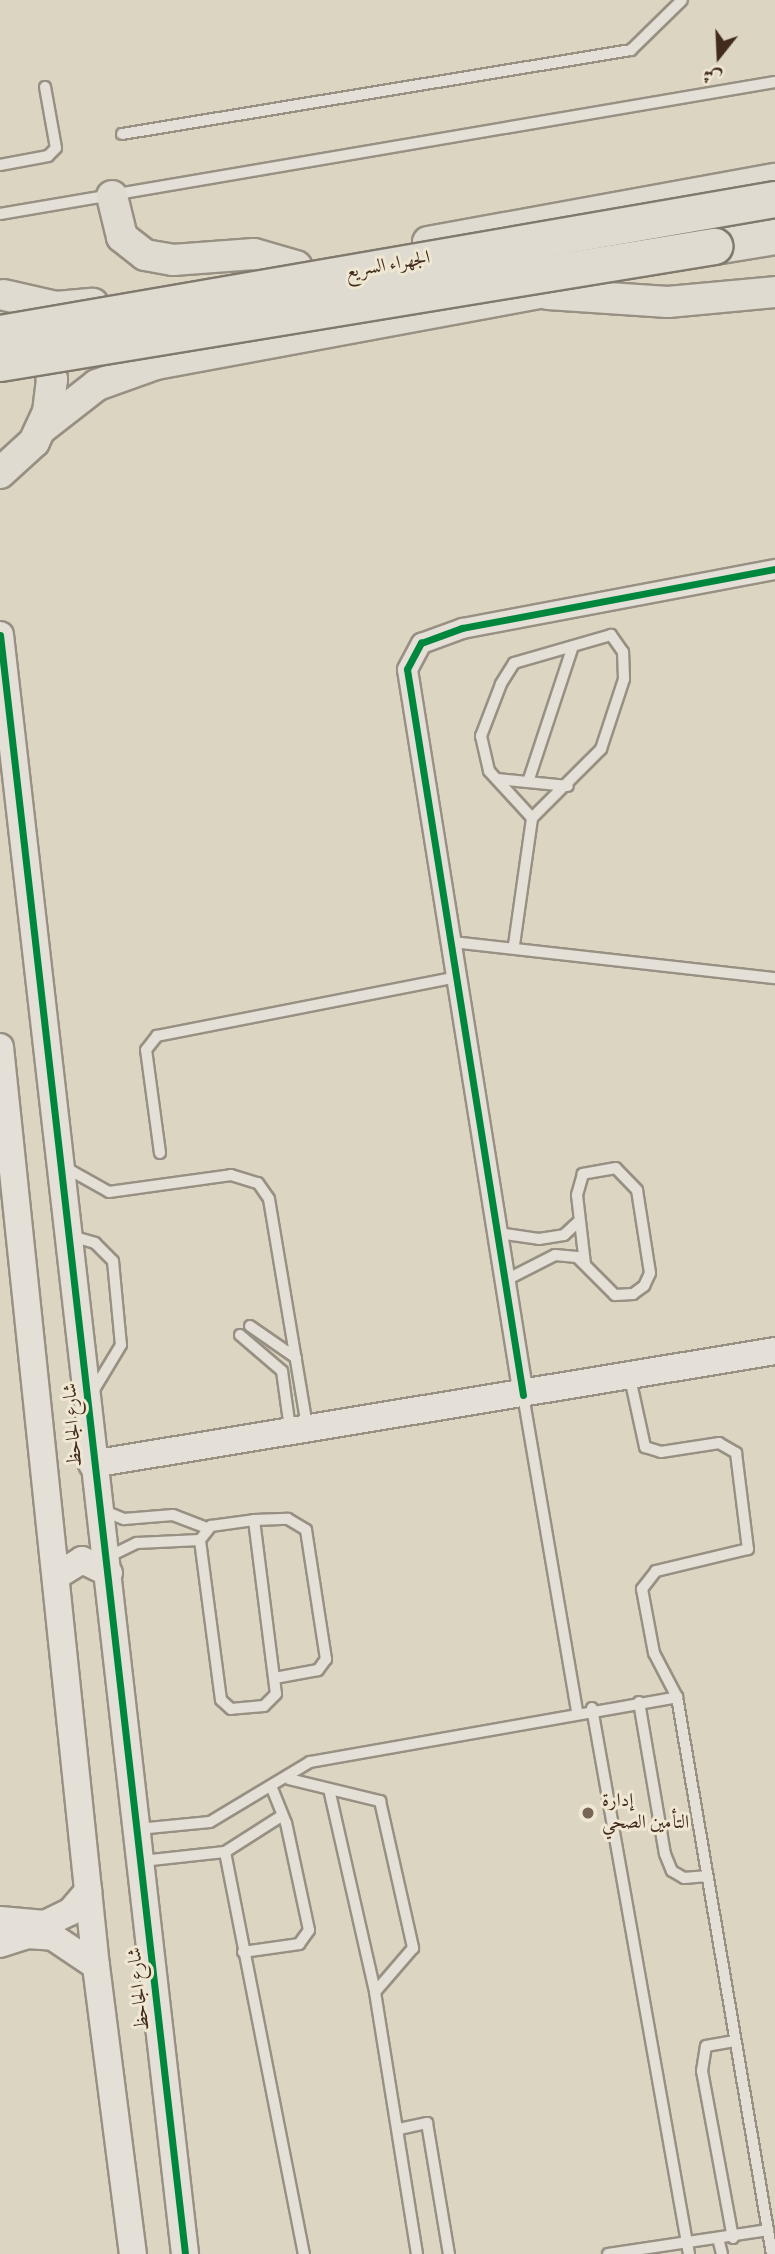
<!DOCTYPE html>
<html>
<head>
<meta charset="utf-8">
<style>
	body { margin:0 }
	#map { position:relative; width:775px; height:2254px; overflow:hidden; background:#dcd5c2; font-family:Vollkorn,Amiri,serif }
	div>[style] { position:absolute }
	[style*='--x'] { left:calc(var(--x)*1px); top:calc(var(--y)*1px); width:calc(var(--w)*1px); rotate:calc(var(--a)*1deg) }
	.roads { filter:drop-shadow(2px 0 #979083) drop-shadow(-2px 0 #979083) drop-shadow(0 2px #979083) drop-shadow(0 -2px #979083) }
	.lane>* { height:10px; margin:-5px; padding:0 5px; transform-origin:5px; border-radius:5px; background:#e4e0d7 }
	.street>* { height:19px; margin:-9.5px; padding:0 9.5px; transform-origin:9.5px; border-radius:9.5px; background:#e4e0d7 }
	.secondary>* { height:26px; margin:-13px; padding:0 13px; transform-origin:13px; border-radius:13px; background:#e4e0d7 }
	.primary>* { height:30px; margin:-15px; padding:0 15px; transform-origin:15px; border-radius:15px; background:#dfdbd0 }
	.highway>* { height:35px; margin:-17.5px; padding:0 17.5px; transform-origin:17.5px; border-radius:17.5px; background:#dfdbd0 }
	.bridges { filter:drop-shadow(2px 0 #80796d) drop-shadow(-2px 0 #80796d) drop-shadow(0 2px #80796d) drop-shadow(0 -2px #80796d) }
	.highway-bridge>* { height:35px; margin:-17.5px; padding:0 17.5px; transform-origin:17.5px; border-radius:17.5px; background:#dfdbd0 }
	.cycleway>* { height:7px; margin:-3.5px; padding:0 3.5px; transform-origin:3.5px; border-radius:3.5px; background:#00873e }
	.dots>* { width:19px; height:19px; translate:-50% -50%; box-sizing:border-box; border:4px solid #efe7d1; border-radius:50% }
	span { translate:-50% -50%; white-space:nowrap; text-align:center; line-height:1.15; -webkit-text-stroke:6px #efe7d1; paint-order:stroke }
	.street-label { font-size:19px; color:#402b1d }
	.poi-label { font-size:19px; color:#402b1d }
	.left { translate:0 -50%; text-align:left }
	.north { position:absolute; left:684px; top:21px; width:70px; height:70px; -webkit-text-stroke:5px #efe7d1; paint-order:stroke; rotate:198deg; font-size:19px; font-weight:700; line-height:28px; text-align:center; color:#402b1d }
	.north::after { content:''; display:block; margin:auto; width:24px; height:32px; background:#402b1d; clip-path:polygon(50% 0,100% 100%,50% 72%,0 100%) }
</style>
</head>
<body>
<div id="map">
	<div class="roads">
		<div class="lane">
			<i style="--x:122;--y:134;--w:516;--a:-9.37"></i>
			<i style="--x:631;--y:50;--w:71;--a:-44.4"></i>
			<i style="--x:0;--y:165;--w:49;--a:-10.6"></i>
			<i style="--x:48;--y:156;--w:11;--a:-45"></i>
			<i style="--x:56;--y:148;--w:62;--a:-100.2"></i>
			<i style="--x:0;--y:214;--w:786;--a:-9.67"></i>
			<i style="--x:497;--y:779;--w:71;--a:5.6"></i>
			<i style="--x:528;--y:782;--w:143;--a:-71.7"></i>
			<i style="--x:453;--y:942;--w:324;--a:6.4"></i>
			<i style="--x:514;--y:945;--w:128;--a:-81.9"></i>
			<i style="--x:532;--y:818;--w:98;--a:-45"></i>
			<i style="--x:601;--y:749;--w:74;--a:-71.8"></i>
			<i style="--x:624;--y:679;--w:27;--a:-92"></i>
			<i style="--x:623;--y:652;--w:21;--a:-125"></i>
			<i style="--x:611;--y:635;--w:101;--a:163.9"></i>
			<i style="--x:514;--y:663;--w:25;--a:122"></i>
			<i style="--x:501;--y:684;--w:56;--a:111"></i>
			<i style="--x:481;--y:736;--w:36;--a:77"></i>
			<i style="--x:489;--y:771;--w:64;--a:47.5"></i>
			<i style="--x:160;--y:1153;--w:104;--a:-97.7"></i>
			<i style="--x:146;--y:1050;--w:18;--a:-52"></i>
			<i style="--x:157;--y:1036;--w:307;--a:-11.1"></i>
			<i style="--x:68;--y:1169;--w:47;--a:29.3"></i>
			<i style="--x:109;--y:1192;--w:123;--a:-7.9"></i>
			<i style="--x:231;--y:1175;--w:28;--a:17"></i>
			<i style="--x:258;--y:1183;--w:19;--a:55"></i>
			<i style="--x:269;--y:1199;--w:230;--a:80.5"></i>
			<i style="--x:498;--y:1233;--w:41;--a:8.3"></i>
			<i style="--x:539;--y:1239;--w:25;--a:-9"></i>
			<i style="--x:564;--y:1235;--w:19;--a:-43"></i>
			<i style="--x:71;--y:1236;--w:25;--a:16"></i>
			<i style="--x:95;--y:1243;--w:25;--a:45"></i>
			<i style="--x:113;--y:1261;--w:84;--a:84.6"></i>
			<i style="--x:121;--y:1345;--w:56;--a:121.1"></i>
			<i style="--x:506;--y:1280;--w:55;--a:-27"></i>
			<i style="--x:555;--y:1255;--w:22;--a:5"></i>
			<i style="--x:577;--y:1257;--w:54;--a:45"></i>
			<i style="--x:615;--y:1295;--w:18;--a:-3"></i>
			<i style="--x:633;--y:1294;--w:14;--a:-36"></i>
			<i style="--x:644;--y:1286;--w:14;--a:-65"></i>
			<i style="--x:650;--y:1273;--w:84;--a:-98.9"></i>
			<i style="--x:637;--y:1190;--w:30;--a:-134"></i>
			<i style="--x:616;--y:1168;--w:34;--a:170"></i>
			<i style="--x:583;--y:1174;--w:22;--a:106"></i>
			<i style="--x:577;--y:1195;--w:69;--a:83.4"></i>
			<i style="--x:250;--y:1326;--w:56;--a:34.8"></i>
			<i style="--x:240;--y:1335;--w:55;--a:40.6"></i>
			<i style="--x:282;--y:1371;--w:59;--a:82.1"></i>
			<i style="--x:630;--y:1378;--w:71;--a:77.7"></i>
			<i style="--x:645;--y:1447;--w:17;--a:17"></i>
			<i style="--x:661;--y:1452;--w:59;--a:-8.8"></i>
			<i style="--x:719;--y:1443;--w:20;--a:30"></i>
			<i style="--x:736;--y:1453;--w:97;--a:82.9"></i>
			<i style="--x:748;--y:1549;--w:95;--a:166.6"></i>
			<i style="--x:656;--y:1571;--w:23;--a:128"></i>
			<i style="--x:642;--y:1589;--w:65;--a:79.4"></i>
			<i style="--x:654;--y:1653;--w:50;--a:62.4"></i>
			<i style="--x:677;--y:1697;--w:565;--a:80.32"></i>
			<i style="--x:523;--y:1395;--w:321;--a:80.3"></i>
			<i style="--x:104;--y:1511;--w:22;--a:22"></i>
			<i style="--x:124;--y:1519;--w:49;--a:-4.7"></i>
			<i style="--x:173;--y:1515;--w:36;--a:21"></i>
			<i style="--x:254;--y:1520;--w:175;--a:82.8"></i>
			<i style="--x:276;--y:1694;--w:17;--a:135"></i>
			<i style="--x:264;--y:1706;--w:33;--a:175"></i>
			<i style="--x:231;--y:1709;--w:13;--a:-138"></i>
			<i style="--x:221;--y:1700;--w:161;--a:-97.5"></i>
			<i style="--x:200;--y:1540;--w:18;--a:-52"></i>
			<i style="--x:211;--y:1526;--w:43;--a:-7.9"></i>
			<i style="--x:254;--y:1520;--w:34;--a:-2"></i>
			<i style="--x:288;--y:1519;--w:21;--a:31"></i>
			<i style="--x:306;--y:1530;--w:131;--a:81.2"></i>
			<i style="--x:326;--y:1659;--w:14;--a:126"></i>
			<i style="--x:318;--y:1670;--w:44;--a:169.5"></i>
			<i style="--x:110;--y:1556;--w:30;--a:-26"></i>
			<i style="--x:137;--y:1543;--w:63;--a:-2.7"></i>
			<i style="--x:639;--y:1702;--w:154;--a:80.3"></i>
			<i style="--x:665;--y:1854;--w:18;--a:68"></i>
			<i style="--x:672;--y:1871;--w:14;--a:30"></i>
			<i style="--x:684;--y:1878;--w:21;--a:-5"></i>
			<i style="--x:592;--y:1708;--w:555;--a:79.93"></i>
			<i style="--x:289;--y:1779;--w:94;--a:13.6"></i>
			<i style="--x:380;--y:1801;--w:151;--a:77.3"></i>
			<i style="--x:413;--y:1948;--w:58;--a:130.8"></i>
			<i style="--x:329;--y:1789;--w:208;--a:77.2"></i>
			<i style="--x:375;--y:1992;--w:265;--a:80.9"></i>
			<i style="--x:138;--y:1829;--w:72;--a:-5.6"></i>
			<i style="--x:210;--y:1822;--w:117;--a:-31"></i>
			<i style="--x:310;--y:1762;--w:373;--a:-10"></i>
			<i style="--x:225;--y:1852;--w:410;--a:78.9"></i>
			<i style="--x:142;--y:1861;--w:83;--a:-6.2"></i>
			<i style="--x:225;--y:1852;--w:65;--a:-32.5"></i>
			<i style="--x:243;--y:1952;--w:57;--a:-8.1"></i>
			<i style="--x:299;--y:1944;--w:17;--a:-54"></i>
			<i style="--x:309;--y:1930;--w:109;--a:-102.1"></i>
			<i style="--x:286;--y:1823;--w:37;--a:-112"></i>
			<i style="--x:399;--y:2129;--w:29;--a:-12"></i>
			<i style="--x:427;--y:2123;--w:133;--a:80.5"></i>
			<i style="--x:733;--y:2238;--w:170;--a:-100.5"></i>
			<i style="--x:702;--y:2071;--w:25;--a:-81"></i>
			<i style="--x:706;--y:2046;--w:29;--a:-10"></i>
			<i style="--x:719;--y:2242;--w:12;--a:76"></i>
			<i style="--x:608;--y:2254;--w:162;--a:-8.5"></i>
		</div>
		<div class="street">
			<i style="--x:523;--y:1395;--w:735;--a:-99.08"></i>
			<i style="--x:407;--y:669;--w:30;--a:-62"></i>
			<i style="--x:421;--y:643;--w:44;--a:-20.1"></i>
			<i style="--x:462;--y:628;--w:319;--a:-10.7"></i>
		</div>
		<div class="secondary">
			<i style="--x:0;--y:635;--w:1630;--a:83.48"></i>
			<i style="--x:0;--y:1047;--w:924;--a:84.04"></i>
			<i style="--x:96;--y:1966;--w:290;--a:82.7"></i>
			<i style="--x:92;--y:1464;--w:692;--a:-9.39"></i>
			<i style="--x:58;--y:1575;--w:28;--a:-32"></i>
			<i style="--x:82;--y:1560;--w:30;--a:26"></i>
			<i style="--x:0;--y:1920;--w:45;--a:5.1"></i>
			<i style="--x:45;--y:1924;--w:28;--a:-26"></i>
			<i style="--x:70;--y:1912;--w:28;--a:-49"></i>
			<i style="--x:0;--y:1944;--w:28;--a:-18"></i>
			<i style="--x:27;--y:1935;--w:26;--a:4"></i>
			<i style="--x:53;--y:1937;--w:52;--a:34"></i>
		</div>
		<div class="primary">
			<i style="--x:112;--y:196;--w:42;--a:76.3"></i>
			<i style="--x:122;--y:237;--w:29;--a:38"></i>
			<i style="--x:145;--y:255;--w:28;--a:10"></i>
			<i style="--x:173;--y:260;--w:81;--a:-4.2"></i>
			<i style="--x:254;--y:254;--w:44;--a:15.9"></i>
			<i style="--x:428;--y:242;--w:353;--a:-10.3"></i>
			<i style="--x:548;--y:294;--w:120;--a:3.8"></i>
			<i style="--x:668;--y:302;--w:107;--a:-5.3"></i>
			<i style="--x:4;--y:295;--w:53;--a:13"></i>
			<i style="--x:56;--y:307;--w:37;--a:-5"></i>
			<i style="--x:42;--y:428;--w:70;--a:-38"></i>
			<i style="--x:97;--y:385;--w:63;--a:-19.6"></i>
			<i style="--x:156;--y:364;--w:423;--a:-10.5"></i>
			<i style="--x:0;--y:473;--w:46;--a:-42.4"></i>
			<i style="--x:34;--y:442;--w:33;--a:-65"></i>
			<i style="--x:48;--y:412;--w:33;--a:-83"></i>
			<i style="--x:52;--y:379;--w:47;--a:-104.9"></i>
		</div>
		<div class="highway">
			<i style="--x:714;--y:246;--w:62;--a:-9.3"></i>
		</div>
	</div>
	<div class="bridges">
		<div class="highway-bridge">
			<i style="--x:0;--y:333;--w:786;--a:-9.81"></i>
			<i style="--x:0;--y:363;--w:724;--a:-9.31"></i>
		</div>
	</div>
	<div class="cycleway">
		<i style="--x:0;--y:635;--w:1630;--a:83.48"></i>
		<i style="--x:523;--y:1395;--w:735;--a:-99.08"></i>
		<i style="--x:407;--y:669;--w:30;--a:-62"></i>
		<i style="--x:421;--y:643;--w:44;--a:-20.1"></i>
		<i style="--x:462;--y:628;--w:319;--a:-10.7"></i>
	</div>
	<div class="dots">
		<i style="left:588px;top:1813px;background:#776657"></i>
	</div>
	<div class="street-label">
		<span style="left:388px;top:266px;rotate:-10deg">الجهراء السريع</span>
		<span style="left:74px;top:1425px;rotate:-94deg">شارع الجاحظ</span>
		<span style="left:140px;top:1989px;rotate:-96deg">شارع الجاحظ</span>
	</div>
	<div class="poi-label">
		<span class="left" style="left:602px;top:1813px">إدارة<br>التأمين الصحي</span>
	</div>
	<div class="north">ش</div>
</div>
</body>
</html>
